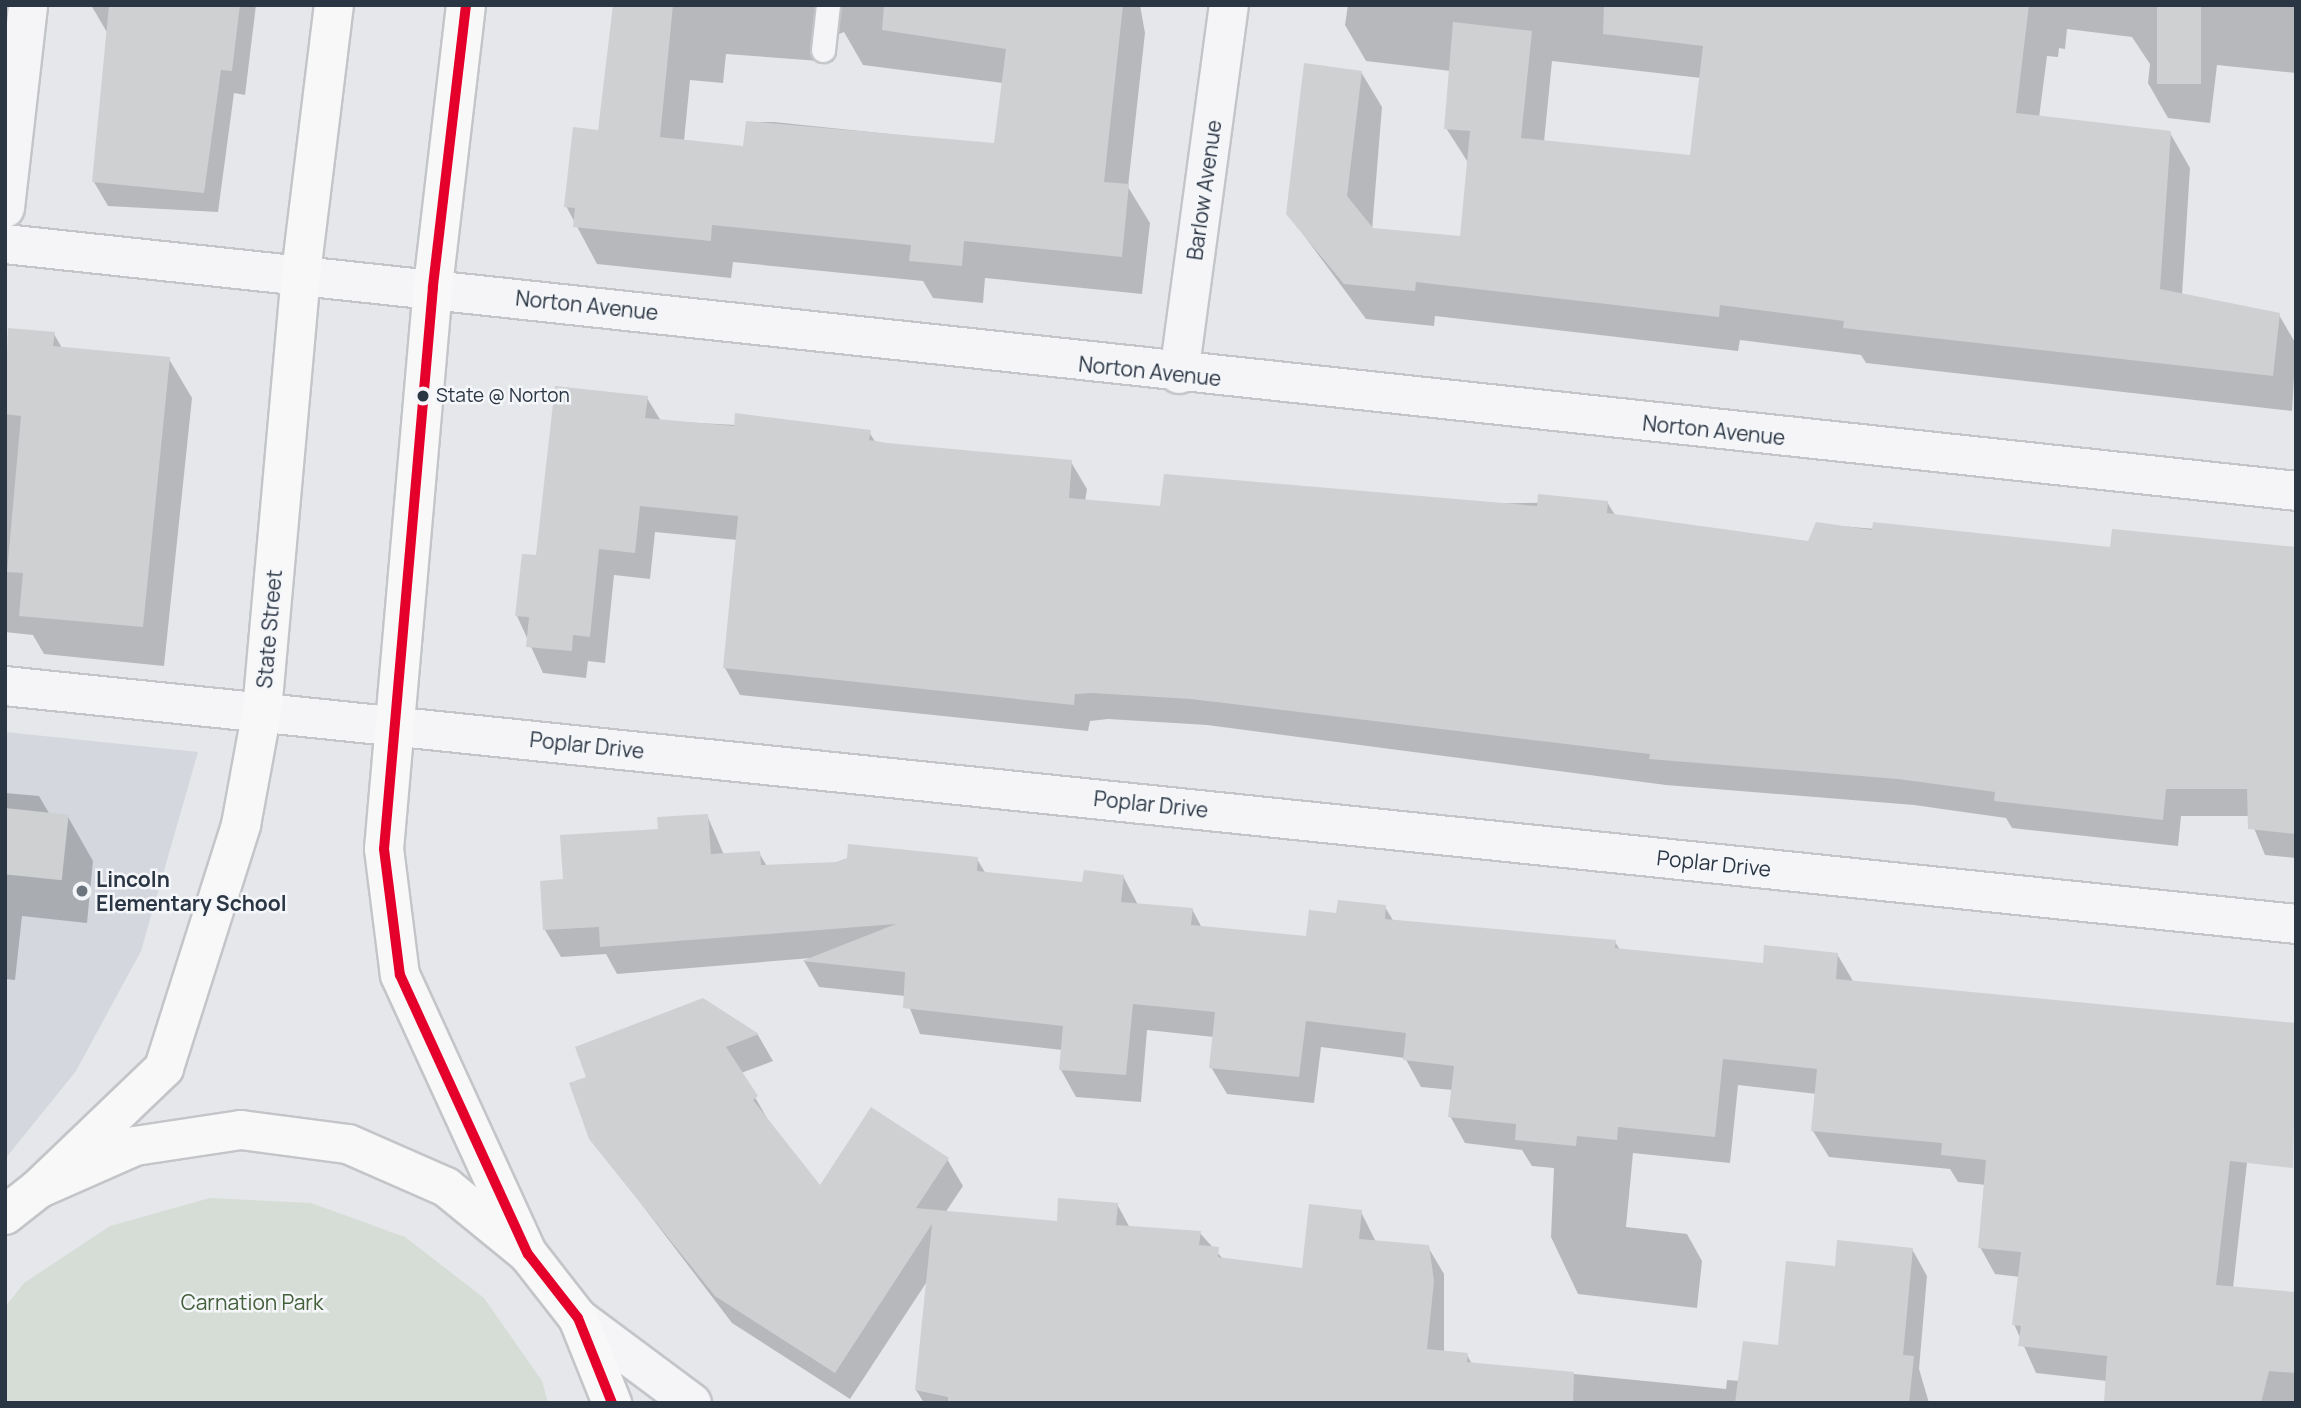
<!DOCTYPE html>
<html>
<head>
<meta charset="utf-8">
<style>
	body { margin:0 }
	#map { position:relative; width:2301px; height:1408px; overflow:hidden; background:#e5e7ea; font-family:Manrope,sans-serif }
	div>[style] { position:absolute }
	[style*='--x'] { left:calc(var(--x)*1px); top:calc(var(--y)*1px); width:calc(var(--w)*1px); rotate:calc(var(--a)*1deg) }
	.built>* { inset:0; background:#d4d7dd }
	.green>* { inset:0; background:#d6ddd6 }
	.shadow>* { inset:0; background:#0003 }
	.building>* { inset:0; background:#ced0d2; transform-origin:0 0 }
	.roads { filter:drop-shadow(2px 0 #c3c5c8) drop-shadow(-2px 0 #c3c5c8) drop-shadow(0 2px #c3c5c8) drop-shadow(0 -2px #c3c5c8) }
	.service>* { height:23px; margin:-11.5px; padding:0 11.5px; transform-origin:11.5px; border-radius:11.5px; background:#f5f5f7 }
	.minor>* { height:38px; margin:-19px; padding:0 19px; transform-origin:19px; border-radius:19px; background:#f5f5f7 }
	.tertiary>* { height:38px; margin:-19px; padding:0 19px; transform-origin:19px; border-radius:19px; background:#f5f5f7 }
	.secondary>* { height:38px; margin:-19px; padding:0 19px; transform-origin:19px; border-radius:19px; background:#f8f8f8 }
	.bus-1>* { height:10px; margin:-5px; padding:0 5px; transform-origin:5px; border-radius:5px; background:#e4002b }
	.dots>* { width:19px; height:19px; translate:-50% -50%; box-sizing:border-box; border:4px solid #f4f6f9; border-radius:50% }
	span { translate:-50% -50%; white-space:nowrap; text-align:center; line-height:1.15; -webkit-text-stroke:5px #f4f6f9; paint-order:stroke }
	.bus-label { font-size:19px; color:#2b3644 }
	.left { translate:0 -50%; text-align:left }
	.street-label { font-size:21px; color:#2b3644 }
	.poi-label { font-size:21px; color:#2b3644; font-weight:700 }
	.park-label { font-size:21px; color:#435f39 }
	.frame { position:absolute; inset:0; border:7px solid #2b3644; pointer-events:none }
</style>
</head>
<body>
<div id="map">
	<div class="built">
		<i style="clip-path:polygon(5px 732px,198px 752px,141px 951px,76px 1071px,5px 1159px)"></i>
	</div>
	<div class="green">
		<i style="clip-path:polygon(210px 1198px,311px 1203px,405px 1237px,484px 1298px,542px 1381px,548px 1403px,5px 1403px,5px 1307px,24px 1283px,110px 1226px)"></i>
	</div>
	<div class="shadow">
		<i style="clip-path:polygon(91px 5px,256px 5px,245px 95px,234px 93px,218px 212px,108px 206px,94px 182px,108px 34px)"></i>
		<i style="clip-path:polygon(evenodd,615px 5px,1140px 5px,1145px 33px,1128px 187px,1150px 223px,1142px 294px,985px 278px,983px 303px,933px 298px,923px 281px,733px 262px,731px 278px,597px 264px,566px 206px,599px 132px,615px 5px,844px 32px,863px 65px,1003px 83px,995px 145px,774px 122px,747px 122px,745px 148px,684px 141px,690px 80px,723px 83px,726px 54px,833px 62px,837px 35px,844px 32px)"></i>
		<i style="clip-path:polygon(evenodd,1348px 5px,2296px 5px,2296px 73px,2217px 65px,2210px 123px,2168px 118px,2148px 83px,2150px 64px,2132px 37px,2067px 29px,2065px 49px,2059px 48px,2058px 57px,2047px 56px,2039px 118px,2170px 133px,2190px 168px,2182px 295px,2279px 315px,2296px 344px,2292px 411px,1866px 363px,1861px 355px,1740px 340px,1738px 351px,1435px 316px,1434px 326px,1366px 319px,1288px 214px,1361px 72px,1382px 107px,1372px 230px,1461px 238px,1469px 164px,1446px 128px,1451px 71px,1366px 61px,1345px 25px,1348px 5px,1552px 61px,1701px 78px,1692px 157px,1544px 142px,1552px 61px)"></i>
		<i style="clip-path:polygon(54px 334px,62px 348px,169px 359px,192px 398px,164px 666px,44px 654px,33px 635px,5px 632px,5px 353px)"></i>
		<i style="clip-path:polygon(647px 398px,661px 421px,869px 432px,876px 443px,1071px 462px,1087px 489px,1085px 501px,1161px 508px,1607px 502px,1615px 515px,1809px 543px,1817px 524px,2112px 549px,2296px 549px,2296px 858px,2265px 855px,2249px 816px,2181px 816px,2178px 846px,2012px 828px,2006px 818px,1914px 805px,1666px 785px,1207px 725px,1108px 719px,1090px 721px,1088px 731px,740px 695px,725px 668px,737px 540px,655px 532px,650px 579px,614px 575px,605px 663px,588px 661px,586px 678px,543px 673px,517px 616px,537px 556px)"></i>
		<i style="clip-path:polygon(5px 793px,39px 796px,50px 815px,68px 817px,93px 861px,87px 923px,22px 916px,15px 980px,5px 979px)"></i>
		<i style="clip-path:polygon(707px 815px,724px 855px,759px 853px,767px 866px,977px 859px,986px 874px,1084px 884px,1123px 876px,1138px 905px,1192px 909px,1202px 928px,1308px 938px,1338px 915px,1385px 907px,1394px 922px,1615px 942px,1620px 950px,1764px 965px,1837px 954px,1853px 981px,2260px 1046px,2233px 1288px,2296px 1294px,2296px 1403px,2106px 1403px,2107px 1381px,2036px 1373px,2014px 1324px,2020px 1277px,1995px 1274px,1980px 1247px,1986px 1185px,1958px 1182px,1950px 1169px,1829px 1157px,1813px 1131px,1817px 1094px,1738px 1085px,1730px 1163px,1633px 1153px,1626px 1227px,1687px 1234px,1702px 1261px,1697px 1308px,1578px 1294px,1551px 1237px,1554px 1168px,1532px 1166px,1522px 1150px,1465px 1143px,1450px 1116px,1453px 1090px,1421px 1087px,1405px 1058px,1321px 1047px,1314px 1103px,1227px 1094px,1211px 1067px,1214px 1037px,1147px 1030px,1141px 1102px,1076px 1097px,1061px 1070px,1062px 1050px,920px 1034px,905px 996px,819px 987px,804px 961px,811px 958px,617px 974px,606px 954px,561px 957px,545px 930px,565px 881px,659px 831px)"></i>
		<i style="clip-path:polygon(703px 1000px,758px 1035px,773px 1061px,741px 1073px,771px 1125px,820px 1188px,947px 1159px,963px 1186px,945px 1213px,1058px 1223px,1117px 1204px,1130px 1228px,1200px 1233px,1224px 1260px,1303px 1270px,1361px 1212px,1376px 1242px,1428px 1247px,1444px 1274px,1444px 1353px,1467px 1355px,1472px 1364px,1726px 1389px,1727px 1380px,1740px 1381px,1780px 1347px,1837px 1268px,1912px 1249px,1927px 1276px,1919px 1369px,1929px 1403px,924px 1403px,916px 1390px,928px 1280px,850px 1399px,732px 1323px,591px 1138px,588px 1078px)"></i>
	</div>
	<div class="building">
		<i style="clip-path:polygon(109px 5px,240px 5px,232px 71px,221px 70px,204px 193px,92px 182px)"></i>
		<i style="clip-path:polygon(613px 5px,673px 5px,660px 137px,743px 146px,746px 121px,994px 143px,1006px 49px,882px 30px,884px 5px,1123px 5px,1104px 182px,1129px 184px,1122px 257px,964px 241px,962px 266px,909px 261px,911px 245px,712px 225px,711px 241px,573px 227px,575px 208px,564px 207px,573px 127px,598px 130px)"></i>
		<i style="clip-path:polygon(1604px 5px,2029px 5px,2016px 113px,2171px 131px,2160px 289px,2280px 313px,2273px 376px,1843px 328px,1844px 321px,1720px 305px,1719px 317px,1416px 282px,1415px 291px,1344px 284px,1286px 214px,1304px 63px,1362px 71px,1347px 196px,1373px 228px,1460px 236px,1470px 131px,1444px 129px,1453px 22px,1532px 31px,1521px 138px,1690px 155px,1703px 46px,1603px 34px)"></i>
		<i style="left:2157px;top:5px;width:44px;height:79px"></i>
		<i style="clip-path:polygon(8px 328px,55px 332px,53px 346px,170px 357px,143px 627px,19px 616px,23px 573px,7px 572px,21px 416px,5px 414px)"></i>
		<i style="clip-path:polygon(555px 386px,648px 396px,645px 418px,734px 426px,735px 413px,871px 430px,869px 440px,887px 443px,1072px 460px,1069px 498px,1160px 506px,1164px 474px,1537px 506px,1538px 494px,1608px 501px,1607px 513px,1808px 541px,1816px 522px,1872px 530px,1873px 522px,2110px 547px,2112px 529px,2296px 547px,2296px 834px,2248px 829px,2247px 789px,2166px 789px,2163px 820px,1994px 801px,1995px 792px,1898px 779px,1649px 759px,1650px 754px,1191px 699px,1092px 693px,1075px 694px,1074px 705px,723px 668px,738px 516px,640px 506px,635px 553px,599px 549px,590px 637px,573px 635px,572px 651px,526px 647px,529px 617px,515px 616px,522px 554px,536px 555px)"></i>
		<i style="left:5px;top:808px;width:64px;height:66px;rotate:6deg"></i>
		<i style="clip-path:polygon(708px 814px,711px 854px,760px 851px,761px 865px,836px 862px,847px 858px,848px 844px,978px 857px,977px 871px,1082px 882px,1084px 870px,1124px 875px,1121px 902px,1193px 908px,1191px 925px,1306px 936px,1309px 910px,1336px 913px,1338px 900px,1386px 905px,1385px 919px,1616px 940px,1615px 948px,1763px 963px,1764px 945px,1838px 953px,1836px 979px,2296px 1023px,2293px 1168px,2230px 1161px,2216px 1285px,2296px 1292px,2296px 1373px,2269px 1371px,2261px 1403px,2104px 1403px,2107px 1356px,2018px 1346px,2021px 1326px,2012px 1325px,2021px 1252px,1978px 1248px,1986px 1160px,1941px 1155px,1942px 1143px,1811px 1131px,1817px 1069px,1723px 1059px,1715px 1137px,1618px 1127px,1617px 1140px,1577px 1136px,1576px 1146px,1515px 1140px,1516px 1124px,1448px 1117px,1454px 1066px,1403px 1060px,1406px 1033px,1306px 1021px,1299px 1077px,1209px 1068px,1215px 1012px,1133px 1004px,1126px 1075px,1059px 1070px,1063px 1026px,903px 1008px,905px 972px,802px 961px,896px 924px,600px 947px,599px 927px,543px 930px,540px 881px,563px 879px,560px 835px,658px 829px,657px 817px)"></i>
		<i style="clip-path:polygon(703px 998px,759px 1034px,726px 1047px,758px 1096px,753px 1100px,820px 1185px,871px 1107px,949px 1158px,916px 1208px,1057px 1221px,1058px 1198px,1118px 1203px,1116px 1225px,1201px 1231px,1199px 1245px,1219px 1247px,1218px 1257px,1302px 1268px,1309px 1204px,1362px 1210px,1359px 1239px,1429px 1245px,1434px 1281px,1427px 1349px,1468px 1353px,1467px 1362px,1574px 1372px,1573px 1403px,948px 1403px,948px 1397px,915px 1390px,932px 1224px,835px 1373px,715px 1296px,589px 1139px,569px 1083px,586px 1077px,575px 1047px)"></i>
		<i style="clip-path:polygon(1837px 1240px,1913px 1248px,1903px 1355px,1914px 1356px,1909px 1403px,1735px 1403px,1743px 1341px,1778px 1345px,1786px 1261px,1835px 1266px)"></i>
	</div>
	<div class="roads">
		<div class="service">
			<i style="--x:823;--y:50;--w:45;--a:-83.7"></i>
		</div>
		<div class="minor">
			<i style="--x:5;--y:208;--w:204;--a:-83.5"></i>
			<i style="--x:1179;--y:374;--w:372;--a:-82.3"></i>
			<i style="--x:5;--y:686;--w:2303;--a:5.93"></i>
			<i style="--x:578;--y:1318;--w:142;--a:36.7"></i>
		</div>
		<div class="tertiary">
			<i style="--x:5;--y:244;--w:2304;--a:6.15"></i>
		</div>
		<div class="secondary">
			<i style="--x:466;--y:5;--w:284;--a:96.7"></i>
			<i style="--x:433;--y:287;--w:564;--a:94.98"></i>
			<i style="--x:384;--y:849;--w:127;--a:82.8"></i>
			<i style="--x:400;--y:975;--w:307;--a:65.4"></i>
			<i style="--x:38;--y:1189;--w:175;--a:-43.8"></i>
			<i style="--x:164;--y:1068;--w:255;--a:-72.4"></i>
			<i style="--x:241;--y:825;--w:116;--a:-79.6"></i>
			<i style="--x:262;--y:711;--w:440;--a:-84.9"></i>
			<i style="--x:301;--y:273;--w:270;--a:-83"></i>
			<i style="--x:5;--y:1215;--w:42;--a:-38.2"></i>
			<i style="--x:38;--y:1189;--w:106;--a:-23.9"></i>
			<i style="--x:135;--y:1146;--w:107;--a:-8.6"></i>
			<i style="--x:241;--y:1130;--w:108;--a:7.5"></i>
			<i style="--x:348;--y:1144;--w:107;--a:23.7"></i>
			<i style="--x:446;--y:1187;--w:106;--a:39.3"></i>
			<i style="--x:528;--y:1254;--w:81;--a:52"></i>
			<i style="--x:578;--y:1318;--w:92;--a:68.2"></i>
		</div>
	</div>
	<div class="bus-1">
		<i style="--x:466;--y:5;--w:284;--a:96.7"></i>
		<i style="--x:433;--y:287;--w:564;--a:94.98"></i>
		<i style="--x:384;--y:849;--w:127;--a:82.8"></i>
		<i style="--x:400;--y:975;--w:307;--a:65.4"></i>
		<i style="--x:528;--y:1254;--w:81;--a:52"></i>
		<i style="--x:578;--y:1318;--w:92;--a:68.2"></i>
	</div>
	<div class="dots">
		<i style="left:423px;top:396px;background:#2b3644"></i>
		<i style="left:82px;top:891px;background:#6c747e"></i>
	</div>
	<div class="bus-label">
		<span class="left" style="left:436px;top:396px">State @ Norton</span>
	</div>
	<div class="street-label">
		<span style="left:1204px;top:190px;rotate:-82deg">Barlow Avenue</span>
		<span style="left:587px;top:305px;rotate:6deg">Norton Avenue</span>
		<span style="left:1150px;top:371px;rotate:6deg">Norton Avenue</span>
		<span style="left:1714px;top:430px;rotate:6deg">Norton Avenue</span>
		<span style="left:269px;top:629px;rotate:-85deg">State Street</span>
		<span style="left:587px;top:745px;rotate:6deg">Poplar Drive</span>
		<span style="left:1151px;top:804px;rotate:6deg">Poplar Drive</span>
		<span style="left:1714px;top:863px;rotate:6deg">Poplar Drive</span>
	</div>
	<div class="poi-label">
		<span class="left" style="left:96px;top:891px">Lincoln<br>Elementary School</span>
	</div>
	<div class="park-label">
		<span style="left:252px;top:1302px">Carnation Park</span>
	</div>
	<div class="frame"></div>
</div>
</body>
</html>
